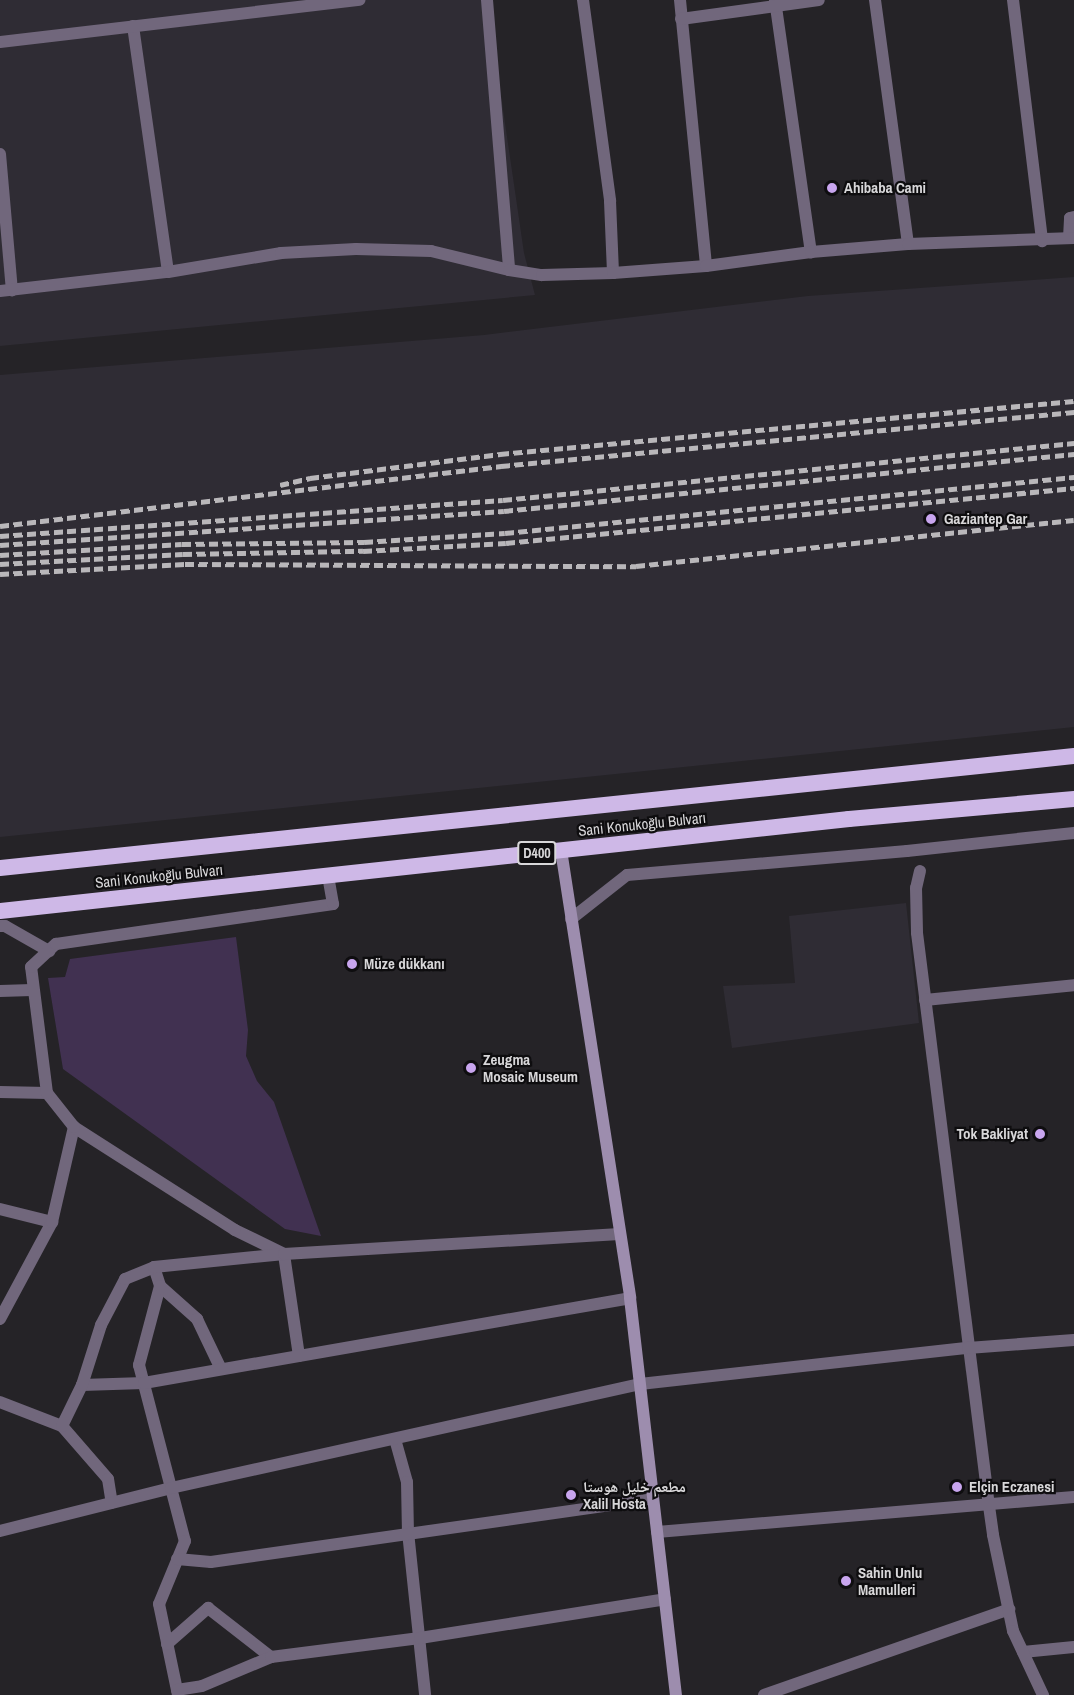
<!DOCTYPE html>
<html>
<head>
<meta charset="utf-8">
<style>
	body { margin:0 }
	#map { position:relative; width:1074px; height:1695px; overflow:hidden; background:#252327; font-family:"Archivo Narrow","Noto Naskh Arabic",sans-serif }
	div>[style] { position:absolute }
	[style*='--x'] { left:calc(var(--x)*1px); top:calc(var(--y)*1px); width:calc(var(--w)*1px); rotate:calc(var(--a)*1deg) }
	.built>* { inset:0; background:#2f2c34 }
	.green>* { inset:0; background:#413151 }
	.minor>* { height:12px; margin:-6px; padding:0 6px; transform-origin:6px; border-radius:6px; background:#71677c }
	.tertiary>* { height:12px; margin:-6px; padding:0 6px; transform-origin:6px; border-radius:6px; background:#71677c }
	.secondary>* { height:12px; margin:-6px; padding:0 6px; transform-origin:6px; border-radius:6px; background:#9d8dae }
	.trunk>* { height:16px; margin:-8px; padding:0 8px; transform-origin:8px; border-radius:8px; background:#ceb8e7 }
	.rail>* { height:4.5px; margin-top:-2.25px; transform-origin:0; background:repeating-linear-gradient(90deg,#b9b7ba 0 9px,transparent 0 13.5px) }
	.dots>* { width:16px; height:16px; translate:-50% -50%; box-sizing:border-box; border:3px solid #0e0d0f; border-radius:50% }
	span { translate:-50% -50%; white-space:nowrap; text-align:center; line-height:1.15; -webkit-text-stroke:4.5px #0e0d0f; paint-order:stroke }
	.shield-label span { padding:2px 4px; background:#0e0d0f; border:2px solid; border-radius:4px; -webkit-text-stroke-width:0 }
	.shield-label { font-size:14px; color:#d8d7d9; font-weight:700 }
	.poi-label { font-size:15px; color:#d8d7d9; font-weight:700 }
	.left { translate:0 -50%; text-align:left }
	.right { translate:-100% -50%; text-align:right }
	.street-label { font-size:15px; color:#d8d7d9 }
</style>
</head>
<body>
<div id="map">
	<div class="built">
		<i style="clip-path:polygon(0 0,487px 0,524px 253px,535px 295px,0 346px)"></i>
		<i style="clip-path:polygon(1074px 277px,1074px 727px,0 837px,0 375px,484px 335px,808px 296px)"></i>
		<i style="clip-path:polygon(906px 903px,919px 1023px,732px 1048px,723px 986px,795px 983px,789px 916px)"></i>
	</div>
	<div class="green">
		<i style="clip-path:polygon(236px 937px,248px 1030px,246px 1056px,257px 1081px,274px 1102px,321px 1236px,285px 1229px,63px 1069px,48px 978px,65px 977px,70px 959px)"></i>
	</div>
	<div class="minor">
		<i style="--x:487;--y:0;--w:271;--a:85.3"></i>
		<i style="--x:583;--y:0;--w:203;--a:82.3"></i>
		<i style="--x:610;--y:201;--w:72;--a:87.6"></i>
		<i style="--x:680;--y:0;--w:267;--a:84.4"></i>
		<i style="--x:775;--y:0;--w:255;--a:81.9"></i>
		<i style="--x:875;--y:0;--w:246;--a:82.3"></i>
		<i style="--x:1013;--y:0;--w:243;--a:83.1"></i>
		<i style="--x:681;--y:19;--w:139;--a:-7.8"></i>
		<i style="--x:133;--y:26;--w:248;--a:81.9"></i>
		<i style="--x:0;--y:42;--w:362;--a:-6.7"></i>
		<i style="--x:0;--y:154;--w:137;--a:85"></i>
		<i style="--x:1069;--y:238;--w:20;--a:-87"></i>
		<i style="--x:1070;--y:218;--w:4;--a:-14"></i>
		<i style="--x:0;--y:291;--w:169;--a:-6.5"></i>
		<i style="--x:168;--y:272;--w:115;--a:-9.5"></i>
		<i style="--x:281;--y:253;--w:75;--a:-3.1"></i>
		<i style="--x:356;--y:249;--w:75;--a:1.5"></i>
		<i style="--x:431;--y:251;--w:80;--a:13.7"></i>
		<i style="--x:509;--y:270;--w:33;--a:9"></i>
		<i style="--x:542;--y:275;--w:71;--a:-1.6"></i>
		<i style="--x:613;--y:273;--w:93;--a:-4.3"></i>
		<i style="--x:706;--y:266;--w:106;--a:-7.6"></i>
		<i style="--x:811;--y:252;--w:97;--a:-4.7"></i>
		<i style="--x:908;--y:244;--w:166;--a:-2.1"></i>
		<i style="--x:920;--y:871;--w:17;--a:103"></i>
		<i style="--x:916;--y:888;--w:45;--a:88.7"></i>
		<i style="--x:917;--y:933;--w:578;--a:82.84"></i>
		<i style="--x:571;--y:919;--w:71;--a:-38.2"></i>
		<i style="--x:627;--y:875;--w:281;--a:-4.9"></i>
		<i style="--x:907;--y:851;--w:168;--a:-6.2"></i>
		<i style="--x:0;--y:926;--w:5;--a:0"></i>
		<i style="--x:5;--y:926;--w:51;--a:29.6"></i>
		<i style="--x:0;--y:991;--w:32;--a:-2"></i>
		<i style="--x:925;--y:1000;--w:150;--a:-5.7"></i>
		<i style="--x:0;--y:1092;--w:47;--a:1.2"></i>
		<i style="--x:0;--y:1209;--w:54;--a:14"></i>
		<i style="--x:154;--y:1267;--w:20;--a:72"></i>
		<i style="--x:160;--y:1286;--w:82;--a:104.9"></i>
		<i style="--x:139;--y:1365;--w:182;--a:75.4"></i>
		<i style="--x:185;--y:1541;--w:68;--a:112.4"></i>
		<i style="--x:159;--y:1604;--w:93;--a:78.2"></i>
		<i style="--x:160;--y:1286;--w:50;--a:41.7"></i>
		<i style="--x:197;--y:1319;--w:55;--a:64.4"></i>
		<i style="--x:0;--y:1319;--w:110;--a:-61.8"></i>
		<i style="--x:52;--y:1222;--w:98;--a:-77"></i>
		<i style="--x:299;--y:1356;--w:103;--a:-98.4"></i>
		<i style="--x:284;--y:1254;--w:55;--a:-153.9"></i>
		<i style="--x:235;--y:1230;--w:191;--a:-147.4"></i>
		<i style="--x:74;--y:1127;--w:43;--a:-128.5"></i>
		<i style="--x:47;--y:1093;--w:127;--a:-97.2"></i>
		<i style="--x:31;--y:967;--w:34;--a:-43"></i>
		<i style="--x:56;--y:944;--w:280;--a:-8.2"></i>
		<i style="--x:333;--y:904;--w:29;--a:-100"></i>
		<i style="--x:82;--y:1385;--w:62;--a:-1.8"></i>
		<i style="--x:144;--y:1383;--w:493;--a:-9.9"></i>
		<i style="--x:0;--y:1402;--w:66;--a:21.2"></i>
		<i style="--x:62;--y:1426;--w:70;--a:49"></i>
		<i style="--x:108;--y:1479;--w:24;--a:81"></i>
		<i style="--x:62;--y:1426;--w:46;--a:-64"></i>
		<i style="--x:82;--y:1385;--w:63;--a:-72.4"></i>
		<i style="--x:101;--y:1325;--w:52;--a:-62.4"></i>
		<i style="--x:125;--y:1279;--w:31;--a:-22"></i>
		<i style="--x:154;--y:1267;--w:131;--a:-5.7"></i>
		<i style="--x:284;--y:1254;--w:336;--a:-3.4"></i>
		<i style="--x:395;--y:1439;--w:45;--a:74.4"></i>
		<i style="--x:407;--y:1482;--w:50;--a:88.9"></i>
		<i style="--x:408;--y:1532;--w:164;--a:84"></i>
		<i style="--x:0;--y:1531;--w:176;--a:-14.1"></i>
		<i style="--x:171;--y:1488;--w:480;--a:-12.5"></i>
		<i style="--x:640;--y:1384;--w:330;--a:-6.3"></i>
		<i style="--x:968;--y:1348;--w:106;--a:-4.3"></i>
		<i style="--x:177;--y:1559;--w:34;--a:5"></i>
		<i style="--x:211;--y:1562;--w:446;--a:-8.1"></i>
		<i style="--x:167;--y:1644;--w:55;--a:-41.3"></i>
		<i style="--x:208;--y:1608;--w:80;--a:37.9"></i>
		<i style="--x:1023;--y:1652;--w:51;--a:-5.6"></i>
		<i style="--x:177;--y:1690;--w:25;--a:-9"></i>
		<i style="--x:202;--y:1686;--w:75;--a:-22.8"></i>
		<i style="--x:271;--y:1657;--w:150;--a:-7.3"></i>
		<i style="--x:420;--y:1638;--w:248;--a:-9"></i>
		<i style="--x:764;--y:1695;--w:260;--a:-19.3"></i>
	</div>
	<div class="tertiary">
		<i style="--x:989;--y:1506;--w:29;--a:82"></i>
		<i style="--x:993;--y:1535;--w:98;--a:78.2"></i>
		<i style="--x:1013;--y:1631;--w:71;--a:64.9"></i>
		<i style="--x:657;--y:1532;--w:418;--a:-4.8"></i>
	</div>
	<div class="secondary">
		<i style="--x:561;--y:850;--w:453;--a:81.2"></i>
		<i style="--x:630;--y:1298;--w:400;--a:83.4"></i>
	</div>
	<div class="trunk">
		<i style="--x:0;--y:868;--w:1080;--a:-5.95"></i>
		<i style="--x:0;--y:911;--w:854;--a:-6.18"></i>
		<i style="--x:849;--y:819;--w:226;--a:-5.1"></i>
	</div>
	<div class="rail">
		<i style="--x:280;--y:485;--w:31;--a:-13"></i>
		<i style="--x:310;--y:478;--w:192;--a:-7.2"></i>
		<i style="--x:500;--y:454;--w:576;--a:-5.28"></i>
		<i style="--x:0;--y:526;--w:505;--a:-6.83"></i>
		<i style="--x:501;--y:466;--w:576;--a:-5.38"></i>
		<i style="--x:0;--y:536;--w:504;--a:-4.09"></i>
		<i style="--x:503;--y:500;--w:574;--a:-5.7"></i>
		<i style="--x:0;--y:545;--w:505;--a:-3.86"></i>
		<i style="--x:504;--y:511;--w:573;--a:-5.71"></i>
		<i style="--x:0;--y:555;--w:182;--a:-3.5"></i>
		<i style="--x:182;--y:544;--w:182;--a:-0.6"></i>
		<i style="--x:364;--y:542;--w:141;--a:-3.7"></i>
		<i style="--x:505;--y:533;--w:572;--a:-5.62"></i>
		<i style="--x:0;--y:564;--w:183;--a:-3.1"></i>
		<i style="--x:183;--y:554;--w:180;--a:-1"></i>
		<i style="--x:363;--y:551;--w:143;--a:-3.2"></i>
		<i style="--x:506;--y:543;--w:571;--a:-5.53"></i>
		<i style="--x:0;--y:574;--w:185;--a:-3.1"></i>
		<i style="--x:185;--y:564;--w:451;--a:0.3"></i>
		<i style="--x:636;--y:566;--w:440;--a:-6"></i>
	</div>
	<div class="dots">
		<i style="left:832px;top:188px;background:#c8a5ee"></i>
		<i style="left:931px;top:519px;background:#c8a5ee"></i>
		<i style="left:352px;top:964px;background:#c8a5ee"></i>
		<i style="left:471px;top:1068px;background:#c8a5ee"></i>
		<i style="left:1040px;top:1134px;background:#c8a5ee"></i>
		<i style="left:957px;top:1487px;background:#c8a5ee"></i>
		<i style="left:571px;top:1495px;background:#c8a5ee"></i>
		<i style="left:846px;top:1581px;background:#c8a5ee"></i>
	</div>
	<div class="shield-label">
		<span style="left:537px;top:853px">D400</span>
	</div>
	<div class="poi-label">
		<span class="left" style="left:844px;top:188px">Ahibaba Cami</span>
		<span class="left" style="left:944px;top:519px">Gaziantep Gar</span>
		<span class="left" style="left:364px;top:964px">Müze dükkanı</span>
		<span class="left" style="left:483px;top:1068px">Zeugma<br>Mosaic Museum</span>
		<span class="right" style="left:1028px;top:1134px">Tok Bakliyat</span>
		<span class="left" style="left:583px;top:1495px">مطعم خليل هوستا<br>Xalil Hosta</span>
		<span class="left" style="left:969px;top:1487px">Elçin Eczanesi</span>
		<span class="left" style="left:858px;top:1581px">Sahin Unlu<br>Mamulleri</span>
	</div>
	<div class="street-label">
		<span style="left:642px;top:824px;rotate:-6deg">Sani Konukoğlu Bulvarı</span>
		<span style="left:159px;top:876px;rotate:-6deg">Sani Konukoğlu Bulvarı</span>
	</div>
</div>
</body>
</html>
